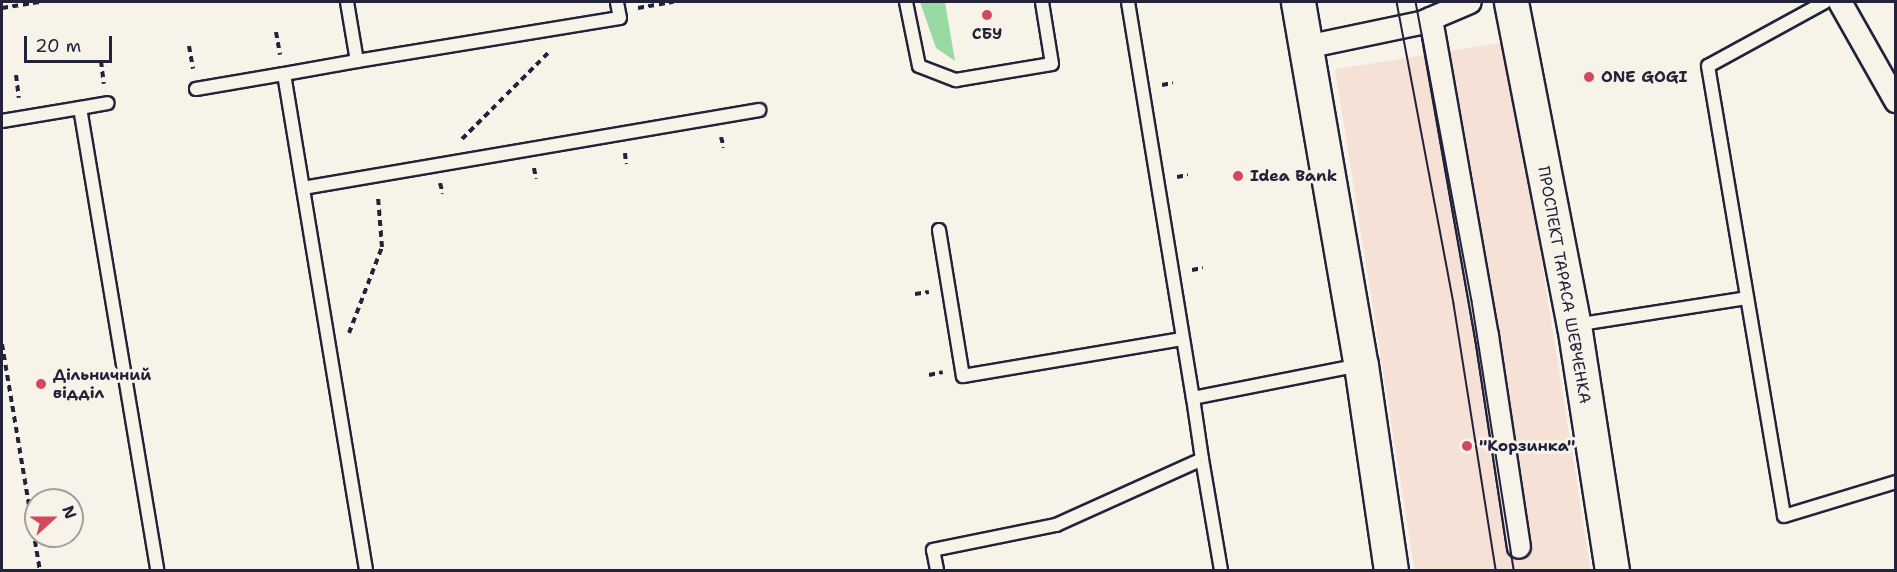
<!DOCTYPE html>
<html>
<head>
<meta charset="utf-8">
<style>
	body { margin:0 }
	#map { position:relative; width:1897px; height:572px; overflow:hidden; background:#f7f3e8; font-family:"Shantell Sans",sans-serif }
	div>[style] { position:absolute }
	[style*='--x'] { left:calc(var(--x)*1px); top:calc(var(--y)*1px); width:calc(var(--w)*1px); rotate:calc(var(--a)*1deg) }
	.built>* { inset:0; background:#f6e1d6; transform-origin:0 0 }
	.green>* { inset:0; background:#99daa4 }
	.path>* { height:4px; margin-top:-2px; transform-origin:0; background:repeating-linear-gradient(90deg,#22223b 0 6px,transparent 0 10.5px) }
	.roads { filter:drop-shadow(2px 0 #22223b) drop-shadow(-2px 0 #22223b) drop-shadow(0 2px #22223b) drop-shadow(0 -2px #22223b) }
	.service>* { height:12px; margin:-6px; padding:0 6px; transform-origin:6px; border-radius:6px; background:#f7f3e8 }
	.minor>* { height:22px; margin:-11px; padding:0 11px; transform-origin:11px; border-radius:11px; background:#f7f3e8 }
	.secondary>* { height:33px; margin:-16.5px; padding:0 16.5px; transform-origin:16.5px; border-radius:16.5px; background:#f7f3e8 }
	.tram>* { height:1.5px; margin:-0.75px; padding:0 0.75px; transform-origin:0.75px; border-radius:0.75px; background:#22223b }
	.dots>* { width:16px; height:16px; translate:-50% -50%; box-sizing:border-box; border:3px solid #f7f3e8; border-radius:50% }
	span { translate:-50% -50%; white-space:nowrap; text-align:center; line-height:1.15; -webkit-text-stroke:6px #f7f3e8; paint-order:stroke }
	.poi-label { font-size:16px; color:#22223b; font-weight:700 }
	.left { translate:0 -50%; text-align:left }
	.street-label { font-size:16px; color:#22223b }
	.frame { position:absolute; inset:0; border:3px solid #22223b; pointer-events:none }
	.north { position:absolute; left:24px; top:488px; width:60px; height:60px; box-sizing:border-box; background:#f7f3e8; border:2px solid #a29fa3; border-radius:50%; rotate:69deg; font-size:16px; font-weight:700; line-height:24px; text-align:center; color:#22223b }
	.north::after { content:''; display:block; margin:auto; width:21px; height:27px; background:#d1495b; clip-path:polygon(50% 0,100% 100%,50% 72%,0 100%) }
	.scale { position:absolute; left:24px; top:36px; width:88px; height:27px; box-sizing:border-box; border:3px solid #22223b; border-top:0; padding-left:8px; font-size:18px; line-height:21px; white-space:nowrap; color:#22223b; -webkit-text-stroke:4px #f7f3e8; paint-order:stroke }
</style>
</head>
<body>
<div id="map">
	<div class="built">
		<i style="left:1507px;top:42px;width:535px;height:174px;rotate:81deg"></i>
	</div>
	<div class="green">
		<i style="clip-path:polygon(920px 2px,945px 2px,955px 61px,936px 48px)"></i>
	</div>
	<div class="path">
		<i style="--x:2;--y:8;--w:39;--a:-9"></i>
		<i style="--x:638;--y:8;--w:36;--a:-10"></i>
		<i style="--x:276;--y:32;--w:23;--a:80"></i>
		<i style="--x:189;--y:46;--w:23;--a:80"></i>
		<i style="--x:101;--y:61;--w:23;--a:83"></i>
		<i style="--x:16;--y:75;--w:23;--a:83"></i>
		<i style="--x:1162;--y:85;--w:11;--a:-10"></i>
		<i style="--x:721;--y:137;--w:11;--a:75"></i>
		<i style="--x:462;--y:139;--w:124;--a:-45"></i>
		<i style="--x:625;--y:153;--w:11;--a:85"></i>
		<i style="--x:534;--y:168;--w:11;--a:80"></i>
		<i style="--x:1177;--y:177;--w:11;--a:-10"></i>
		<i style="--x:440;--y:183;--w:11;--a:75"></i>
		<i style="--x:1192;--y:270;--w:11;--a:-10"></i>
		<i style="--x:915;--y:294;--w:14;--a:-8"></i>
		<i style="--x:349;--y:333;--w:92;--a:-69"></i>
		<i style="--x:382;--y:247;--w:50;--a:-94.6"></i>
		<i style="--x:2;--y:344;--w:229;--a:80.5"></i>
		<i style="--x:929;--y:375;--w:14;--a:-12"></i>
	</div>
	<div class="roads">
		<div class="service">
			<i style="--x:347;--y:2;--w:60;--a:80.4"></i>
			<i style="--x:357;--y:61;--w:74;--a:169.9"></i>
			<i style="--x:284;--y:74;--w:503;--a:80.61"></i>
			<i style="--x:906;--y:2;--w:65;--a:78.5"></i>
			<i style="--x:919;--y:66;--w:40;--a:21"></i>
			<i style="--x:956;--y:80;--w:97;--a:-9.5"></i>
			<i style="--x:1052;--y:64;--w:63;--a:-99.2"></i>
			<i style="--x:1128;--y:2;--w:401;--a:80.7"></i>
			<i style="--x:1825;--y:2;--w:133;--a:151.3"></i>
			<i style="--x:1708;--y:66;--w:456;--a:80.4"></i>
			<i style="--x:1784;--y:516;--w:117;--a:-16.9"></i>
			<i style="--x:357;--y:61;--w:266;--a:-9.3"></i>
			<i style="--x:620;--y:18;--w:16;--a:-101"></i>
			<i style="--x:196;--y:89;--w:89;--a:-9.7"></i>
			<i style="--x:80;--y:108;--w:28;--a:-10"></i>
			<i style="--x:2;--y:121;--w:79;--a:-9.5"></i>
			<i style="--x:80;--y:108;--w:468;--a:80.5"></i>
			<i style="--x:303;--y:188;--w:463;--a:-9.7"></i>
			<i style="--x:939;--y:230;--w:148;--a:80.7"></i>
			<i style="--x:963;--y:376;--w:222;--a:-9.6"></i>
			<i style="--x:1575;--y:325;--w:174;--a:-8.9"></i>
			<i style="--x:1202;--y:459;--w:113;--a:80.3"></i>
			<i style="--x:937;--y:570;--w:20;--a:-101"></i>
			<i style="--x:933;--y:550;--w:126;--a:-11.5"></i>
			<i style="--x:1056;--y:525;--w:160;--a:-24.3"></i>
			<i style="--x:1202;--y:459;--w:62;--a:-98.4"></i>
			<i style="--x:1193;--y:398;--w:170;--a:-11.2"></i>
		</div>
		<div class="minor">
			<i style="--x:1840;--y:2;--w:114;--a:60.5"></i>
			<i style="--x:1431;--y:19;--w:322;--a:80"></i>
			<i style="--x:1487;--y:336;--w:213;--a:81.4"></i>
			<i style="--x:1306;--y:47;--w:117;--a:-11.8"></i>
			<i style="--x:1421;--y:23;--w:53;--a:-23.2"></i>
		</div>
		<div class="secondary">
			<i style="--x:1298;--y:2;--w:368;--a:80.2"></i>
			<i style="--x:1361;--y:365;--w:207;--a:81.7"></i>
			<i style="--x:1511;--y:2;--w:329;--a:79"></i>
			<i style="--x:1574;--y:325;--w:248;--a:81.2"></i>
		</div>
	</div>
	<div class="tram">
		<i style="--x:1397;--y:2;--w:307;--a:79.3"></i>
		<i style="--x:1454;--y:304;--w:269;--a:81"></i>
		<i style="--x:1416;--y:2;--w:304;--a:79.4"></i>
		<i style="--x:1472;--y:301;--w:272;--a:81.1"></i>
	</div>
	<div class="dots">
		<i style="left:987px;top:15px;background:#d1495b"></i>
		<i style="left:1589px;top:77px;background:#d1495b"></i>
		<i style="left:1238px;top:176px;background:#d1495b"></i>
		<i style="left:41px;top:384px;background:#d1495b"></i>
		<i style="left:1467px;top:446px;background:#d1495b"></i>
	</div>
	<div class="poi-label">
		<span style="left:987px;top:34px">СБУ</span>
		<span class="left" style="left:1601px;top:77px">ONE GOGI</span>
		<span class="left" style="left:1250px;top:176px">Idea Bank</span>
		<span class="left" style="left:53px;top:384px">Дільничний<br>відділ</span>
		<span class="left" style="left:1479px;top:446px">"Корзинка"</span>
	</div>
	<div class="street-label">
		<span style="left:1564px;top:285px;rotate:80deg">ПРОСПЕКТ ТАРАСА ШЕВЧЕНКА</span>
	</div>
	<div class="frame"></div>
	<div class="north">N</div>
	<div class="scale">20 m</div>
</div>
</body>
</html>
